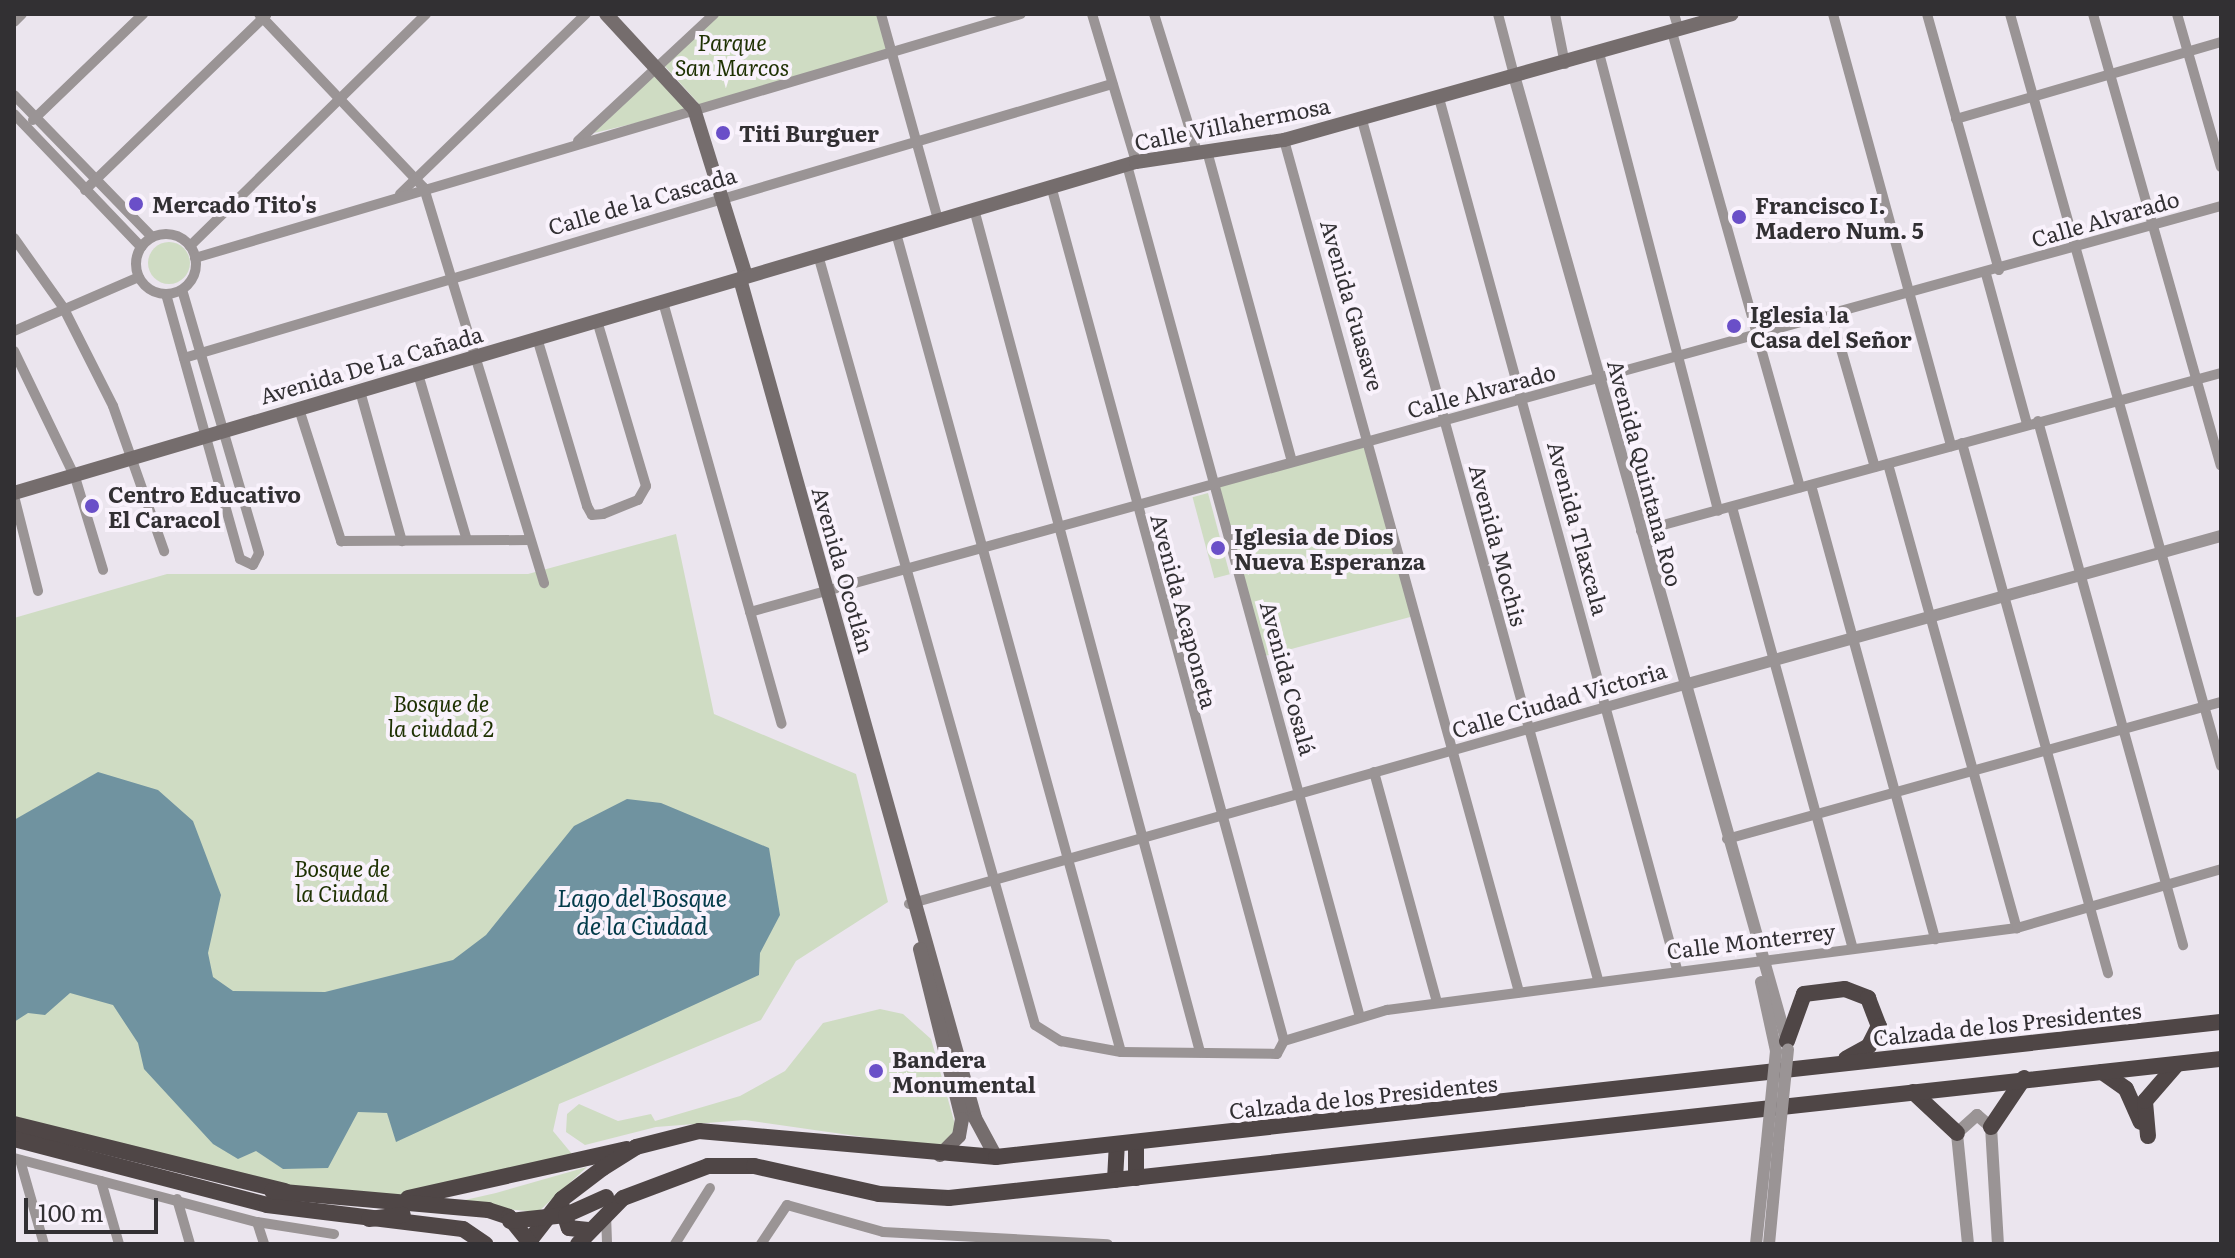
<!DOCTYPE html>
<html>
<head>
<meta charset="utf-8">
<style>
	body { margin:0 }
	#map { position:relative; width:2235px; height:1258px; overflow:hidden; background:#ebe5ee; font-family:Literata,serif }
	div>[style] { position:absolute }
	[style*='--x'] { left:calc(var(--x)*1px); top:calc(var(--y)*1px); width:calc(var(--w)*1px); rotate:calc(var(--a)*1deg) }
	.green>* { inset:0; background:#cfdcc3; transform-origin:0 0 }
	.round { border-radius:50% }
	.water>* { inset:0; background:#7093a0 }
	.minor>* { height:10px; margin:-5px; padding:0 5px; transform-origin:5px; border-radius:5px; background:#9a9495 }
	.minor>.ring { margin:-5px; padding:0; box-sizing:content-box; background:none; border:10px solid #9a9495; border-radius:50% }
	.tertiary>* { height:12px; margin:-6px; padding:0 6px; transform-origin:6px; border-radius:6px; background:#9a9495 }
	.secondary>* { height:14px; margin:-7px; padding:0 7px; transform-origin:7px; border-radius:7px; background:#756d6d }
	.trunk>* { height:16px; margin:-8px; padding:0 8px; transform-origin:8px; border-radius:8px; background:#4f4646 }
	.tertiary-bridge>* { height:12px; margin:-6px; padding:0 6px; transform-origin:6px; border-radius:6px; background:#9a9495 }
	.trunk-bridge>* { height:16px; margin:-8px; padding:0 8px; transform-origin:8px; border-radius:8px; background:#4f4646 }
	.dots>* { width:22px; height:22px; translate:-50% -50%; box-sizing:border-box; border:4px solid #f9f2fc; border-radius:50% }
	span { translate:-50% -50%; white-space:nowrap; text-align:center; line-height:1.15; -webkit-text-stroke:8px #f9f2fc; paint-order:stroke }
	.park-label { font-size:22px; color:#1e3102; font-style:italic }
	.street-label { font-size:22px; color:#323033 }
	.poi-label { font-size:22px; color:#323033; font-weight:700 }
	.left { translate:0 -50%; text-align:left }
	.water-label { font-size:24px; color:#023a49; font-style:italic }
	.frame { position:absolute; inset:0; border:16px solid #323033; pointer-events:none }
	.scale { position:absolute; left:24px; top:1198px; width:134px; height:36px; box-sizing:border-box; border:4px solid #323033; border-top:0; padding-left:10px; font-size:24px; line-height:28px; white-space:nowrap; color:#323033; -webkit-text-stroke:6px #f9f2fc; paint-order:stroke }
</style>
</head>
<body>
<div id="map">
	<div class="green">
		<i style="clip-path:polygon(716px 14px,880px 14px,890px 50px,678px 113px,594px 133px,654px 76px,700px 105px,662px 63px)"></i>
		<i class="round" style="left:148px;top:242px;width:42px;height:42px"></i>
		<i style="left:1368px;top:441px;width:181px;height:162px;rotate:75deg"></i>
		<i style="left:1208px;top:493px;width:84px;height:16px;rotate:75deg"></i>
		<i style="clip-path:polygon(676px 534px,714px 714px,856px 774px,888px 902px,796px 961px,761px 1020px,559px 1104px,553px 1131px,572px 1154px,421px 1194px,326px 1196px,14px 1118px,14px 618px,167px 574px,528px 574px)"></i>
		<i style="clip-path:polygon(880px 1009px,903px 1014px,931px 1039px,956px 1128px,940px 1148px,745px 1120px,656px 1127px,585px 1145px,566px 1132px,567px 1114px,579px 1104px,618px 1121px,651px 1114px,655px 1121px,740px 1096px,785px 1071px,823px 1023px)"></i>
		<i style="clip-path:polygon(587px 1167px,538px 1212px,447px 1204px,496px 1193px)"></i>
	</div>
	<div class="water">
		<i style="clip-path:polygon(98px 772px,158px 790px,193px 821px,221px 895px,208px 953px,213px 977px,233px 991px,325px 992px,453px 960px,486px 935px,574px 826px,627px 799px,661px 803px,769px 848px,780px 915px,760px 953px,759px 975px,396px 1142px,387px 1113px,358px 1112px,328px 1168px,283px 1169px,256px 1151px,238px 1159px,213px 1144px,144px 1069px,138px 1043px,113px 1005px,70px 993px,45px 1015px,28px 1013px,14px 1022px,14px 820px)"></i>
	</div>
	<div class="minor">
		<i style="--x:259;--y:14;--w:240;--a:46.5"></i>
		<i style="--x:424;--y:188;--w:413;--a:73.1"></i>
		<i style="--x:881;--y:14;--w:213;--a:74.5"></i>
		<i style="--x:1092;--y:14;--w:154;--a:73.4"></i>
		<i style="--x:1154;--y:14;--w:145;--a:72.7"></i>
		<i style="--x:1498;--y:14;--w:67;--a:75.3"></i>
		<i style="--x:1555;--y:14;--w:51;--a:78.7"></i>
		<i style="--x:1674;--y:14;--w:17;--a:73"></i>
		<i style="--x:1833;--y:14;--w:448;--a:74.7"></i>
		<i style="--x:1927;--y:14;--w:266;--a:74.3"></i>
		<i style="--x:2010;--y:14;--w:781;--a:74.33"></i>
		<i style="--x:2093;--y:14;--w:469;--a:74.2"></i>
		<i style="--x:2177;--y:14;--w:159;--a:74"></i>
		<i style="--x:14;--y:22;--w:11;--a:-45"></i>
		<i style="--x:1672;--y:32;--w:473;--a:74.3"></i>
		<i style="--x:1599;--y:53;--w:473;--a:75.4"></i>
		<i style="--x:14;--y:95;--w:198;--a:45.8"></i>
		<i style="--x:1439;--y:98;--w:903;--a:74.72"></i>
		<i style="--x:14;--y:114;--w:184;--a:46.3"></i>
		<i style="--x:1956;--y:119;--w:276;--a:-16.2"></i>
		<i style="--x:33;--y:120;--w:153;--a:-43.9"></i>
		<i style="--x:1362;--y:120;--w:892;--a:74.65"></i>
		<i style="--x:1284;--y:140;--w:884;--a:74.58"></i>
		<i style="--x:578;--y:141;--w:186;--a:-43"></i>
		<i style="--x:1207;--y:151;--w:321;--a:74.7"></i>
		<i style="--x:1127;--y:165;--w:883;--a:74.71"></i>
		<i style="--x:85;--y:190;--w:252;--a:-44"></i>
		<i style="--x:400;--y:194;--w:259;--a:-44.1"></i>
		<i style="--x:974;--y:209;--w:873;--a:74.99"></i>
		<i style="--x:896;--y:233;--w:849;--a:74.64"></i>
		<i class="ring" style="left:136px;top:234px;width:50px;height:50px"></i>
		<i style="--x:14;--y:238;--w:85;--a:54.6"></i>
		<i style="--x:63;--y:307;--w:111;--a:63.2"></i>
		<i style="--x:113;--y:406;--w:154;--a:70.6"></i>
		<i style="--x:190;--y:246;--w:331;--a:-44.5"></i>
		<i style="--x:818;--y:255;--w:800;--a:74.26"></i>
		<i style="--x:1035;--y:1025;--w:31;--a:32"></i>
		<i style="--x:1061;--y:1041;--w:61;--a:10.4"></i>
		<i style="--x:1121;--y:1052;--w:156;--a:0.7"></i>
		<i style="--x:1277;--y:1054;--w:15;--a:-62"></i>
		<i style="--x:1284;--y:1041;--w:886;--a:-105.24"></i>
		<i style="--x:195;--y:258;--w:861;--a:-16.46"></i>
		<i style="--x:1986;--y:274;--w:156;--a:74.7"></i>
		<i style="--x:166;--y:294;--w:275;--a:74.4"></i>
		<i style="--x:240;--y:559;--w:14;--a:25"></i>
		<i style="--x:253;--y:565;--w:13;--a:-63"></i>
		<i style="--x:259;--y:553;--w:274;--a:-106.3"></i>
		<i style="--x:663;--y:302;--w:438;--a:74.3"></i>
		<i style="--x:1831;--y:314;--w:159;--a:74"></i>
		<i style="--x:14;--y:331;--w:136;--a:-23.4"></i>
		<i style="--x:537;--y:338;--w:175;--a:73.4"></i>
		<i style="--x:587;--y:506;--w:10;--a:61"></i>
		<i style="--x:592;--y:515;--w:11;--a:-5"></i>
		<i style="--x:603;--y:514;--w:38;--a:-22"></i>
		<i style="--x:638;--y:500;--w:16;--a:-60"></i>
		<i style="--x:646;--y:486;--w:172;--a:-106.5"></i>
		<i style="--x:14;--y:351;--w:140;--a:64.2"></i>
		<i style="--x:75;--y:477;--w:97;--a:73.2"></i>
		<i style="--x:184;--y:358;--w:968;--a:-16.45"></i>
		<i style="--x:418;--y:374;--w:173;--a:73.6"></i>
		<i style="--x:360;--y:391;--w:156;--a:74.4"></i>
		<i style="--x:299;--y:409;--w:139;--a:72.3"></i>
		<i style="--x:341;--y:541;--w:188;--a:-0.3"></i>
		<i style="--x:2038;--y:421;--w:544;--a:74.53"></i>
		<i style="--x:1962;--y:443;--w:550;--a:74.6"></i>
		<i style="--x:1888;--y:464;--w:482;--a:74.5"></i>
		<i style="--x:1811;--y:485;--w:471;--a:74.7"></i>
		<i style="--x:14;--y:496;--w:98;--a:75.8"></i>
		<i style="--x:1732;--y:507;--w:457;--a:74.7"></i>
		<i style="--x:1641;--y:531;--w:601;--a:-15.24"></i>
		<i style="--x:750;--y:612;--w:1526;--a:-15.43"></i>
		<i style="--x:1374;--y:772;--w:239;--a:74.7"></i>
		<i style="--x:1727;--y:839;--w:513;--a:-15.5"></i>
		<i style="--x:909;--y:904;--w:805;--a:-15.78"></i>
		<i style="--x:1284;--y:1041;--w:108;--a:-16.8"></i>
		<i style="--x:1387;--y:1010;--w:635;--a:-7.42"></i>
		<i style="--x:2017;--y:928;--w:212;--a:-16.1"></i>
		<i style="--x:14;--y:1158;--w:251;--a:14.8"></i>
		<i style="--x:257;--y:1222;--w:78;--a:8.9"></i>
		<i style="--x:20;--y:1160;--w:87;--a:74.1"></i>
		<i style="--x:101;--y:1181;--w:66;--a:74.1"></i>
		<i style="--x:177;--y:1199;--w:47;--a:73.9"></i>
		<i style="--x:606;--y:1214;--w:30;--a:88"></i>
		<i style="--x:257;--y:1222;--w:23;--a:72"></i>
		<i style="--x:675;--y:1244;--w:66;--a:-58"></i>
		<i style="--x:761;--y:1244;--w:47;--a:-56.3"></i>
		<i style="--x:787;--y:1205;--w:100;--a:15.7"></i>
		<i style="--x:883;--y:1232;--w:225;--a:3.1"></i>
	</div>
	<div class="tertiary">
		<i style="--x:1515;--y:79;--w:1001;--a:74.23"></i>
		<i style="--x:1684;--y:685;--w:557;--a:-15.51"></i>
		<i style="--x:1761;--y:982;--w:71;--a:77.7"></i>
		<i style="--x:1756;--y:1244;--w:94;--a:-83.9"></i>
		<i style="--x:1769;--y:1244;--w:96;--a:-84.6"></i>
		<i style="--x:1968;--y:1244;--w:112;--a:-95.7"></i>
		<i style="--x:1957;--y:1133;--w:27;--a:-42"></i>
		<i style="--x:1977;--y:1115;--w:18;--a:41"></i>
		<i style="--x:1991;--y:1127;--w:117;--a:86.6"></i>
	</div>
	<div class="secondary">
		<i style="--x:606;--y:14;--w:129;--a:47.2"></i>
		<i style="--x:694;--y:109;--w:175;--a:72.7"></i>
		<i style="--x:740;--y:279;--w:871;--a:74.35"></i>
		<i style="--x:975;--y:1118;--w:44;--a:61.7"></i>
		<i style="--x:14;--y:493;--w:1170;--a:-16.44"></i>
		<i style="--x:1136;--y:162;--w:150;--a:-8.5"></i>
		<i style="--x:1284;--y:140;--w:465;--a:-15.7"></i>
		<i style="--x:920;--y:949;--w:175;--a:76.1"></i>
		<i style="--x:962;--y:1119;--w:17;--a:100"></i>
		<i style="--x:959;--y:1136;--w:27;--a:135"></i>
	</div>
	<div class="trunk">
		<i style="--x:1787;--y:1041;--w:50;--a:-70.1"></i>
		<i style="--x:1804;--y:994;--w:41;--a:-7"></i>
		<i style="--x:1845;--y:989;--w:25;--a:21"></i>
		<i style="--x:1868;--y:998;--w:30;--a:69"></i>
		<i style="--x:1879;--y:1026;--w:22;--a:117"></i>
		<i style="--x:1869;--y:1046;--w:26;--a:151"></i>
		<i style="--x:2102;--y:1072;--w:29;--a:35"></i>
		<i style="--x:2126;--y:1089;--w:36;--a:66"></i>
		<i style="--x:1913;--y:1092;--w:60;--a:43"></i>
		<i style="--x:14;--y:1124;--w:279;--a:13.9"></i>
		<i style="--x:1991;--y:1127;--w:59;--a:-56"></i>
		<i style="--x:2148;--y:1136;--w:35;--a:-95"></i>
		<i style="--x:2145;--y:1101;--w:49;--a:-49.1"></i>
		<i style="--x:14;--y:1139;--w:261;--a:14.6"></i>
		<i style="--x:267;--y:1205;--w:197;--a:7"></i>
		<i style="--x:463;--y:1229;--w:27;--a:34"></i>
		<i style="--x:1136;--y:1178;--w:34;--a:-90"></i>
		<i style="--x:1115;--y:1180;--w:34;--a:-87"></i>
		<i style="--x:408;--y:1198;--w:224;--a:-12.6"></i>
		<i style="--x:561;--y:1204;--w:25;--a:72"></i>
		<i style="--x:569;--y:1228;--w:19;--a:6"></i>
		<i style="--x:527;--y:1244;--w:57;--a:-52.1"></i>
		<i style="--x:562;--y:1199;--w:51;--a:-37.1"></i>
		<i style="--x:603;--y:1168;--w:39;--a:-32"></i>
		<i style="--x:636;--y:1147;--w:65;--a:-14.3"></i>
		<i style="--x:699;--y:1131;--w:298;--a:5"></i>
		<i style="--x:996;--y:1157;--w:1232;--a:-6.29"></i>
		<i style="--x:578;--y:1244;--w:64;--a:-45.6"></i>
		<i style="--x:623;--y:1198;--w:91;--a:-20.6"></i>
		<i style="--x:708;--y:1166;--w:46;--a:0"></i>
		<i style="--x:754;--y:1166;--w:128;--a:12.6"></i>
		<i style="--x:879;--y:1194;--w:70;--a:3.3"></i>
		<i style="--x:949;--y:1198;--w:1280;--a:-6.24"></i>
	</div>
	<div class="tertiary-bridge">
		<i style="--x:1778;--y:1148;--w:99;--a:-84.2"></i>
		<i style="--x:1766;--y:1151;--w:100;--a:-84.3"></i>
	</div>
	<div class="trunk-bridge">
		<i style="--x:272;--y:1191;--w:217;--a:5"></i>
		<i style="--x:488;--y:1210;--w:22;--a:18"></i>
		<i style="--x:509;--y:1217;--w:35;--a:51"></i>
		<i style="--x:369;--y:1219;--w:34;--a:-7"></i>
		<i style="--x:510;--y:1221;--w:56;--a:-6.1"></i>
		<i style="--x:566;--y:1215;--w:44;--a:-24.2"></i>
	</div>
	<div class="dots">
		<i style="left:723px;top:133px;background:#6a4fc8"></i>
		<i style="left:136px;top:204px;background:#6a4fc8"></i>
		<i style="left:1739px;top:217px;background:#6a4fc8"></i>
		<i style="left:1734px;top:326px;background:#6a4fc8"></i>
		<i style="left:92px;top:506px;background:#6a4fc8"></i>
		<i style="left:1218px;top:548px;background:#6a4fc8"></i>
		<i style="left:876px;top:1071px;background:#6a4fc8"></i>
	</div>
	<div class="park-label">
		<span style="left:732px;top:54px">Parque<br>San Marcos</span>
		<span style="left:441px;top:715px">Bosque de<br>la ciudad 2</span>
		<span style="left:342px;top:880px">Bosque de<br>la Ciudad</span>
	</div>
	<div class="street-label">
		<span style="left:1232px;top:123px;rotate:-11deg">Calle Villahermosa</span>
		<span style="left:642px;top:200px;rotate:-16deg">Calle de la Cascada</span>
		<span style="left:2105px;top:218px;rotate:-16deg">Calle Alvarado</span>
		<span style="left:1353px;top:305px;rotate:74deg">Avenida Guasave</span>
		<span style="left:371px;top:364px;rotate:-16deg">Avenida De La Cañada</span>
		<span style="left:1481px;top:390px;rotate:-15deg">Calle Alvarado</span>
		<span style="left:1646px;top:473px;rotate:75deg">Avenida Quintana Roo</span>
		<span style="left:1579px;top:528px;rotate:75deg">Avenida Tlaxcala</span>
		<span style="left:1499px;top:545px;rotate:75deg">Avenida Mochis</span>
		<span style="left:844px;top:570px;rotate:74deg">Avenida Ocotlán</span>
		<span style="left:1185px;top:611px;rotate:75deg">Avenida Acaponeta</span>
		<span style="left:1289px;top:678px;rotate:75deg">Avenida Cosalá</span>
		<span style="left:1559px;top:699px;rotate:-16deg">Calle Ciudad Victoria</span>
		<span style="left:1751px;top:940px;rotate:-7deg">Calle Monterrey</span>
		<span style="left:2007px;top:1023px;rotate:-6deg">Calzada de los Presidentes</span>
		<span style="left:1363px;top:1096px;rotate:-6deg">Calzada de los Presidentes</span>
	</div>
	<div class="poi-label">
		<span class="left" style="left:739px;top:133px">Titi Burguer</span>
		<span class="left" style="left:152px;top:204px">Mercado Tito's</span>
		<span class="left" style="left:1755px;top:217px">Francisco I.<br>Madero Num. 5</span>
		<span class="left" style="left:1750px;top:326px">Iglesia la<br>Casa del Señor</span>
		<span class="left" style="left:108px;top:506px">Centro Educativo<br>El Caracol</span>
		<span class="left" style="left:1234px;top:548px">Iglesia de Dios<br>Nueva Esperanza</span>
		<span class="left" style="left:892px;top:1071px">Bandera<br>Monumental</span>
	</div>
	<div class="water-label">
		<span style="left:642px;top:911px">Lago del Bosque<br>de la Ciudad</span>
	</div>
	<div class="frame"></div>
	<div class="scale">100 m</div>
</div>
</body>
</html>
